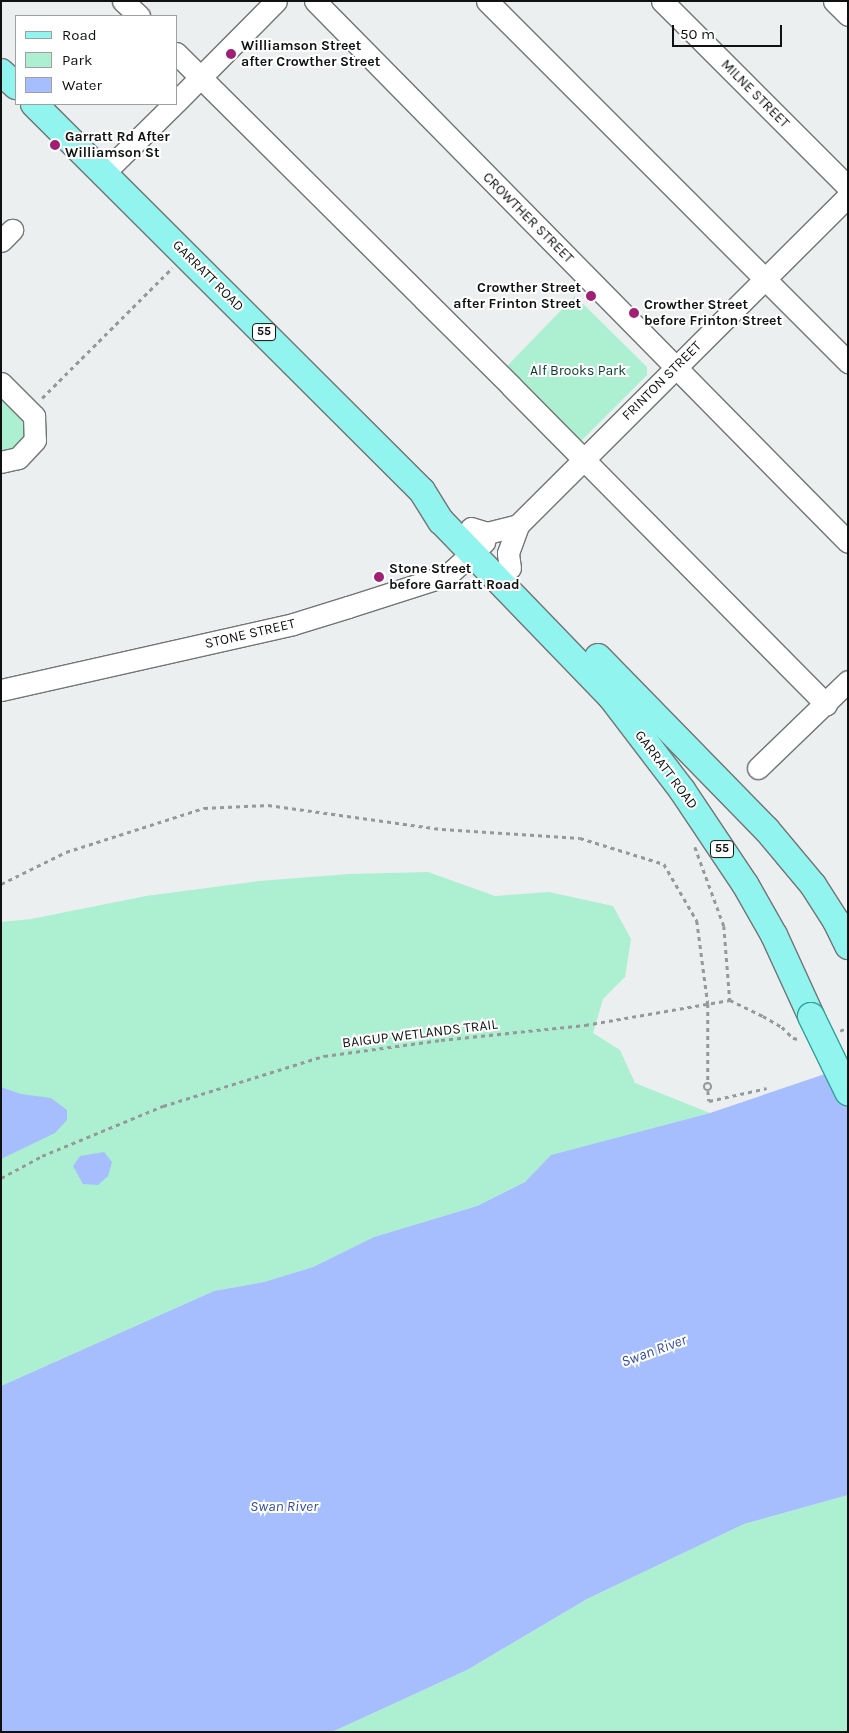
<!DOCTYPE html>
<html>
<head>
<meta charset="utf-8">
<style>
	body { margin:0 }
	#map { position:relative; width:849px; height:1733px; overflow:hidden; background:#ebeff0; font-family:Karla,sans-serif }
	div>[style] { position:absolute }
	[style*='--x'] { left:calc(var(--x)*1px); top:calc(var(--y)*1px); width:calc(var(--w)*1px); rotate:calc(var(--a)*1deg) }
	.green>* { inset:0; background:#acf0d1 }
	.water>* { inset:0; background:#a6befd }
	.path>* { height:2.5px; margin-top:-1.25px; transform-origin:0; background:repeating-linear-gradient(90deg,#96999a 0 4px,transparent 0 8px) }
	.path>.ring { margin:-1.25px; padding:0; box-sizing:content-box; background:none; border:2.5px solid #96999a; border-radius:50% }
	.roads { filter:drop-shadow(1px 0 #727576) drop-shadow(-1px 0 #727576) drop-shadow(0 1px #727576) drop-shadow(0 -1px #727576) }
	.minor>* { height:21px; margin:-10.5px; padding:0 10.5px; transform-origin:10.5px; border-radius:10.5px; background:#fff }
	.major>* { height:26px; margin:-13px; padding:0 13px; transform-origin:13px; border-radius:13px; background:#91f4ef }
	.bridges { filter:drop-shadow(1px 0 #34a09b) drop-shadow(-1px 0 #34a09b) drop-shadow(0 1px #34a09b) drop-shadow(0 -1px #34a09b) }
	.major-bridge>* { height:26px; margin:-13px; padding:0 13px; transform-origin:13px; border-radius:13px; background:#91f4ef }
	.dots>* { width:14px; height:14px; translate:-50% -50%; box-sizing:border-box; border:2px solid #fff; border-radius:50% }
	span { translate:-50% -50%; white-space:nowrap; text-align:center; line-height:1.15; -webkit-text-stroke:4px #fff; paint-order:stroke }
	.shield-label span { padding:1px 4px; background:#fff; border:1px solid; border-radius:4px; -webkit-text-stroke-width:0 }
	.shield-label { font-size:12px; color:#101212; font-weight:700 }
	.poi-label { font-size:14px; color:#101212; font-weight:700 }
	.left { translate:0 -50%; text-align:left }
	.right { translate:-100% -50%; text-align:right }
	.street-label { font-size:14px; color:#101212 }
	.park-label { font-size:14px; color:#093928 }
	.water-label { font-size:15px; color:#334ba4; font-style:italic }
	.frame { position:absolute; inset:0; border:2px solid #101212; pointer-events:none }
	.legend { position:absolute; left:15px; top:15px; width:162px; height:90px; box-sizing:border-box; background:#fff; border:1px solid #9fa0a0; margin:0; padding:6px 9px; list-style:none; font-size:15px; color:#101212 }
	.legend li { display:flex; align-items:center; gap:10px; height:25px }
	.legend b { width:25px; border:1px solid #9fa0a0 }
	.scale { position:absolute; left:672px; top:25px; width:110px; height:22px; box-sizing:border-box; border:2px solid #101212; border-top:0; padding-left:6px; font-size:15px; line-height:18px; white-space:nowrap; color:#101212; -webkit-text-stroke:4px #fff; paint-order:stroke }
</style>
</head>
<body>
<div id="map">
	<div class="green">
		<i style="clip-path:polygon(575px 296px,647px 367px,647px 375px,578px 444px,504px 369px)"></i>
		<i style="clip-path:polygon(1px 383px,34px 416px,18px 458px,1px 462px)"></i>
		<i style="clip-path:polygon(428px 872px,495px 896px,549px 892px,613px 906px,631px 939px,625px 977px,603px 999px,593px 1033px,620px 1050px,635px 1083px,710px 1113px,552px 1155px,525px 1182px,477px 1206px,374px 1237px,313px 1267px,264px 1282px,214px 1291px,1px 1386px,1px 922px,31px 919px,146px 896px,259px 881px,349px 874px)"></i>
		<i style="clip-path:polygon(848px 1495px,848px 1732px,332px 1732px,467px 1670px,587px 1599px,744px 1524px)"></i>
	</div>
	<div class="water">
		<i style="clip-path:polygon(825px 1074px,848px 1075px,848px 1495px,744px 1524px,587px 1599px,467px 1670px,332px 1732px,1px 1732px,1px 1386px,214px 1291px,264px 1282px,313px 1267px,374px 1237px,477px 1206px,525px 1182px,551px 1155px,710px 1113px)"></i>
		<i style="clip-path:polygon(1px 1087px,21px 1094px,51px 1098px,67px 1110px,67px 1120px,55px 1133px,1px 1159px)"></i>
		<i style="clip-path:polygon(104px 1152px,112px 1162px,108px 1176px,98px 1185px,83px 1184px,73px 1166px,80px 1156px)"></i>
	</div>
	<div class="path">
		<i style="--x:42;--y:398;--w:184;--a:-45"></i>
		<i style="--x:695;--y:847;--w:84;--a:69.8"></i>
		<i style="--x:724;--y:926;--w:74;--a:85.4"></i>
		<i style="--x:1;--y:884;--w:72;--a:-26.2"></i>
		<i style="--x:66;--y:852;--w:145;--a:-17.7"></i>
		<i style="--x:204;--y:808;--w:64;--a:-2.7"></i>
		<i style="--x:268;--y:805;--w:176;--a:7.9"></i>
		<i style="--x:442;--y:829;--w:138;--a:3.7"></i>
		<i style="--x:580;--y:838;--w:88;--a:17.2"></i>
		<i style="--x:664;--y:864;--w:66;--a:59.9"></i>
		<i style="--x:697;--y:921;--w:84;--a:82.5"></i>
		<i style="--x:708;--y:1004;--w:80;--a:90"></i>
		<i style="--x:840;--y:1031;--w:9;--a:-27"></i>
		<i class="ring" style="left:704.5px;top:1083.5px;width:4.5px;height:4.5px"></i>
		<i style="--x:708;--y:1091;--w:10;--a:84"></i>
		<i style="--x:709;--y:1101;--w:59;--a:-12.6"></i>
		<i style="--x:1;--y:1178;--w:47;--a:-28.2"></i>
		<i style="--x:42;--y:1156;--w:131;--a:-22.5"></i>
		<i style="--x:163;--y:1106;--w:169;--a:-17.3"></i>
		<i style="--x:324;--y:1056;--w:118;--a:-7.8"></i>
		<i style="--x:441;--y:1040;--w:145;--a:-5.9"></i>
		<i style="--x:585;--y:1025;--w:147;--a:-9.8"></i>
		<i style="--x:730;--y:1000;--w:37;--a:26"></i>
		<i style="--x:763;--y:1016;--w:22;--a:30"></i>
		<i style="--x:782;--y:1027;--w:16;--a:45"></i>
		<i style="--x:793;--y:1038;--w:6;--a:9"></i>
	</div>
	<div class="roads">
		<div class="minor">
			<i style="--x:123;--y:1;--w:22;--a:43"></i>
			<i style="--x:315;--y:1;--w:759;--a:45.43"></i>
			<i style="--x:487;--y:1;--w:511;--a:45"></i>
			<i style="--x:662;--y:1;--w:263;--a:45"></i>
			<i style="--x:834;--y:1;--w:20;--a:45"></i>
			<i style="--x:176;--y:53;--w:472;--a:44.8"></i>
			<i style="--x:511;--y:386;--w:448;--a:45.3"></i>
			<i style="--x:176;--y:102;--w:142;--a:-45.3"></i>
			<i style="--x:105;--y:172;--w:97;--a:-44.6"></i>
			<i style="--x:1;--y:241;--w:16;--a:-45"></i>
			<i style="--x:1;--y:383;--w:47;--a:45"></i>
			<i style="--x:34;--y:416;--w:24;--a:88"></i>
			<i style="--x:35;--y:440;--w:25;--a:133"></i>
			<i style="--x:18;--y:458;--w:17;--a:167"></i>
			<i style="--x:471;--y:528;--w:17;--a:17"></i>
			<i style="--x:487;--y:533;--w:32;--a:-14"></i>
			<i style="--x:510;--y:568;--w:15;--a:-98"></i>
			<i style="--x:508;--y:553;--w:30;--a:-70"></i>
			<i style="--x:518;--y:525;--w:466;--a:-44.9"></i>
			<i style="--x:1;--y:690;--w:299;--a:-12.7"></i>
			<i style="--x:293;--y:624;--w:58;--a:-17.2"></i>
			<i style="--x:348;--y:607;--w:91;--a:-17.8"></i>
			<i style="--x:435;--y:579;--w:17;--a:-24"></i>
			<i style="--x:451;--y:572;--w:45;--a:-42.3"></i>
			<i style="--x:758;--y:768;--w:125;--a:-44"></i>
		</div>
		<div class="major">
			<i style="--x:1;--y:72;--w:21;--a:43"></i>
			<i style="--x:34;--y:104;--w:548;--a:44.93"></i>
			<i style="--x:422;--y:491;--w:36;--a:58"></i>
			<i style="--x:441;--y:521;--w:245;--a:46"></i>
			<i style="--x:611;--y:697;--w:117;--a:52.6"></i>
			<i style="--x:682;--y:790;--w:113;--a:56.2"></i>
			<i style="--x:745;--y:884;--w:59;--a:60.4"></i>
			<i style="--x:774;--y:935;--w:89;--a:65.4"></i>
			<i style="--x:598;--y:657;--w:242;--a:45.7"></i>
			<i style="--x:767;--y:830;--w:72;--a:50.1"></i>
			<i style="--x:813;--y:885;--w:43;--a:57.4"></i>
			<i style="--x:836;--y:921;--w:28;--a:64"></i>
		</div>
	</div>
	<div class="bridges">
		<div class="major-bridge">
			<i style="--x:811;--y:1016;--w:85;--a:64"></i>
		</div>
	</div>
	<div class="dots">
		<i style="left:231px;top:54px;background:#a02073"></i>
		<i style="left:55px;top:145px;background:#a02073"></i>
		<i style="left:591px;top:296px;background:#a02073"></i>
		<i style="left:634px;top:313px;background:#a02073"></i>
		<i style="left:379px;top:577px;background:#a02073"></i>
	</div>
	<div class="shield-label">
		<span style="left:264px;top:332px">55</span>
		<span style="left:722px;top:849px">55</span>
	</div>
	<div class="poi-label">
		<span class="left" style="left:241px;top:54px">Williamson Street<br>after Crowther Street</span>
		<span class="left" style="left:65px;top:145px">Garratt Rd After<br>Williamson St</span>
		<span class="right" style="left:581px;top:296px">Crowther Street<br>after Frinton Street</span>
		<span class="left" style="left:644px;top:313px">Crowther Street<br>before Frinton Street</span>
		<span class="left" style="left:389px;top:577px">Stone Street<br>before Garratt Road</span>
	</div>
	<div class="street-label">
		<span style="left:755px;top:94px;rotate:45deg">MILNE STREET</span>
		<span style="left:528px;top:218px;rotate:45deg">CROWTHER STREET</span>
		<span style="left:208px;top:276px;rotate:45deg">GARRATT ROAD</span>
		<span style="left:662px;top:381px;rotate:-45deg">FRINTON STREET</span>
		<span style="left:250px;top:634px;rotate:-13deg">STONE STREET</span>
		<span style="left:666px;top:770px;rotate:53deg">GARRATT ROAD</span>
		<span style="left:420px;top:1034px;rotate:-7deg">BAIGUP WETLANDS TRAIL</span>
	</div>
	<div class="park-label">
		<span style="left:578px;top:371px">Alf Brooks Park</span>
	</div>
	<div class="water-label">
		<span style="left:654px;top:1351px;rotate:-20deg">Swan River</span>
		<span style="left:284px;top:1507px">Swan River</span>
	</div>
	<div class="frame"></div>
	<ul class="legend">
	<li><b style="height:6px;background:#91f4ef"></b>Road</li>
	<li><b style="height:14px;background:#acf0d1"></b>Park</li>
	<li><b style="height:14px;background:#a6befd"></b>Water</li>
	</ul>
	<div class="scale">50 m</div>
</div>
</body>
</html>
